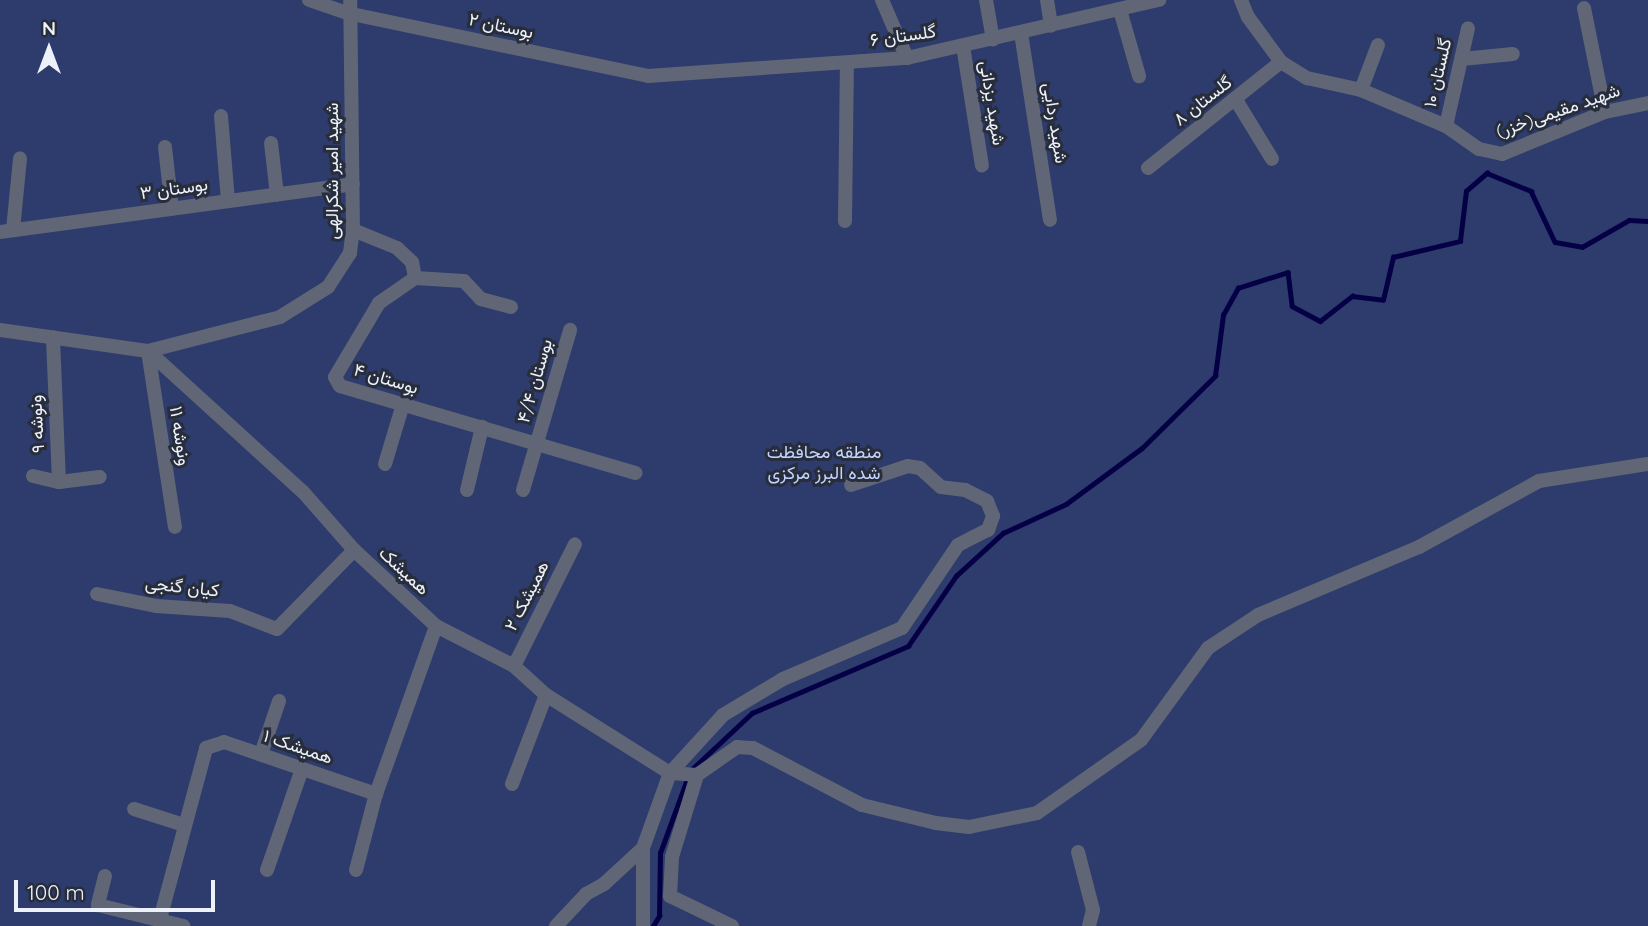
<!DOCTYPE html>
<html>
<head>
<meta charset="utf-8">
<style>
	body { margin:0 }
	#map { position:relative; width:1648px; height:926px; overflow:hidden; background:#282d3b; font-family:Quicksand,Vazirmatn,sans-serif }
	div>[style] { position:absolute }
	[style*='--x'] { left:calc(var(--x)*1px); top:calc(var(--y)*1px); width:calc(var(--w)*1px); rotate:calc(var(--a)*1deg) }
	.green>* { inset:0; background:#2d3c6c; transform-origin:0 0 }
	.stream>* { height:4.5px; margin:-2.25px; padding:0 2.25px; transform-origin:2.25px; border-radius:2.25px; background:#050046 }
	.minor>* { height:14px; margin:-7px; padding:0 7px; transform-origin:7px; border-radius:7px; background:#606676 }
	span { translate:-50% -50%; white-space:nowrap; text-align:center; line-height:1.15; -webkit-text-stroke:6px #282d3b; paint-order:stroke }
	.street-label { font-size:18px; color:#edf1fa }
	.park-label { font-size:18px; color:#c4d4ff }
	.north { position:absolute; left:14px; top:14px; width:70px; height:70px; -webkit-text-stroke:5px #282d3b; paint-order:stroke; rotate:0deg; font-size:19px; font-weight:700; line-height:28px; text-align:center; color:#edf1fa }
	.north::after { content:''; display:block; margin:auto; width:24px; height:32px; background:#edf1fa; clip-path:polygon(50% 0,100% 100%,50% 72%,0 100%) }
	.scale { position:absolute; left:14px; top:880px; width:201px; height:32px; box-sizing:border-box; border:4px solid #edf1fa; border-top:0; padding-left:9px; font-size:21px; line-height:24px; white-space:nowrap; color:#edf1fa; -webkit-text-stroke:5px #282d3b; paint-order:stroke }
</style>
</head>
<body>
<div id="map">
	<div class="green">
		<i style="left:0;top:0;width:1648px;height:926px"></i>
	</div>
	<div class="stream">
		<i style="--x:653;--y:926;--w:12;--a:-59"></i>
		<i style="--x:659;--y:916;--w:63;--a:-89.1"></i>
		<i style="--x:660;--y:853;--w:87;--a:-69.9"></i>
		<i style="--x:690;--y:771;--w:85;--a:-43.1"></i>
		<i style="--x:752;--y:713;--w:170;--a:-23.2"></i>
		<i style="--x:908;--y:646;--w:85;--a:-55.6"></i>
		<i style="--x:956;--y:576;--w:64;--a:-42.5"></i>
		<i style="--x:1003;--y:533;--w:69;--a:-24.7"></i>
		<i style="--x:1066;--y:504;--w:94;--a:-36.4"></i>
		<i style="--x:1142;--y:448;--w:103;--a:-44.6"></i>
		<i style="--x:1215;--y:376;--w:62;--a:-82.5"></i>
		<i style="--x:1223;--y:315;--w:31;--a:-61"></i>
		<i style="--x:1238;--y:288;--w:52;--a:-17.7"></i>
		<i style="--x:1288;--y:272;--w:34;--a:83"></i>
		<i style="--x:1292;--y:306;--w:32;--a:28"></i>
		<i style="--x:1320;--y:321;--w:41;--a:-38"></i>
		<i style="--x:1352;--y:296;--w:31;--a:7"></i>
		<i style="--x:1383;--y:300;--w:44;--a:-76.9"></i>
		<i style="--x:1393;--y:257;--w:69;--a:-13.4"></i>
		<i style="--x:1460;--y:241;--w:50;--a:-83.2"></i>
		<i style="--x:1466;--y:191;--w:28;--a:-41"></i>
		<i style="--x:1487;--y:173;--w:48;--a:22.2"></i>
		<i style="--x:1531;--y:191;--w:56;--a:64.8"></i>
		<i style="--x:1555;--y:242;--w:27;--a:10"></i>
		<i style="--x:1582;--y:247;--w:54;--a:-29.9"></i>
		<i style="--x:1629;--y:220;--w:19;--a:3"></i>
	</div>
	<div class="minor">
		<i style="--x:309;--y:0;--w:40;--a:18.9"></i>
		<i style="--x:347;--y:13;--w:308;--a:11.8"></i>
		<i style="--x:648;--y:76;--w:260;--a:-4"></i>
		<i style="--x:907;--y:58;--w:259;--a:-13"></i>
		<i style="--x:882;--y:0;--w:63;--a:66.7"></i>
		<i style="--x:986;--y:0;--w:40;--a:80"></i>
		<i style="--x:1047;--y:0;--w:26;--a:81"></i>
		<i style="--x:1241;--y:0;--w:18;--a:68"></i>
		<i style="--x:1248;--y:17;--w:56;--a:53.7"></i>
		<i style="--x:1281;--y:62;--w:31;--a:32"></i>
		<i style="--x:1307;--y:78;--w:55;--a:12.5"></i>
		<i style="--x:1361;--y:90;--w:92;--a:23"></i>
		<i style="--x:1446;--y:126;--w:40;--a:34.9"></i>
		<i style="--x:1479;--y:149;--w:24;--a:12"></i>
		<i style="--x:1502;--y:154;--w:111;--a:-22.2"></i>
		<i style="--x:1605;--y:112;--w:44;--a:-11.8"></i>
		<i style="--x:1584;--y:8;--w:106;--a:78.6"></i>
		<i style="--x:1120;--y:10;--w:69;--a:73.9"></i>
		<i style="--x:1021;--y:33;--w:189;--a:81.2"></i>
		<i style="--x:963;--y:46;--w:121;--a:81"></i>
		<i style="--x:1462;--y:59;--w:51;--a:-5.6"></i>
		<i style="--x:1361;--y:90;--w:48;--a:-69.3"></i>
		<i style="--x:1236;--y:100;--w:69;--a:58.6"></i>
		<i style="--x:221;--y:116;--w:85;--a:85.3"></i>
		<i style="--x:1446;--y:126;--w:100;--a:-77.3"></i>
		<i style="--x:271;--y:143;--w:52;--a:83.4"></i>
		<i style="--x:165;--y:147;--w:62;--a:83.6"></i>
		<i style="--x:1148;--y:168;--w:170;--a:-38.6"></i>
		<i style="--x:845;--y:221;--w:158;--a:-89.3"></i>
		<i style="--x:13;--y:230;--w:72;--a:-84.4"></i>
		<i style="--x:353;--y:230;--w:48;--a:22.2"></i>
		<i style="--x:397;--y:248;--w:21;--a:43"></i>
		<i style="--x:412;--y:262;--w:16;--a:79"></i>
		<i style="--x:415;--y:278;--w:44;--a:145.2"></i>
		<i style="--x:379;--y:303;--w:86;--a:120.7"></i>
		<i style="--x:335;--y:377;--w:10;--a:61"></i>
		<i style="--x:340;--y:386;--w:308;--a:16.4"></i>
		<i style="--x:0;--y:232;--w:356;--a:-7.7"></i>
		<i style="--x:415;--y:278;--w:49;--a:3.5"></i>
		<i style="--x:464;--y:281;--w:25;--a:47"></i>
		<i style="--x:481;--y:299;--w:31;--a:15"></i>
		<i style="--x:0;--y:330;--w:149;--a:8.1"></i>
		<i style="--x:148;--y:351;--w:136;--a:-14.4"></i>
		<i style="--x:280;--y:317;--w:57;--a:-32"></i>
		<i style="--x:328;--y:287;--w:40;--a:-57.1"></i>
		<i style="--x:350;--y:253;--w:23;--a:-83"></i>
		<i style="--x:353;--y:230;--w:230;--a:-90.7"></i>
		<i style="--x:148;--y:351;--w:211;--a:42.3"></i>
		<i style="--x:304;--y:493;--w:76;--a:48.7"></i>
		<i style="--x:354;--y:550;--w:112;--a:42.8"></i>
		<i style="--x:436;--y:626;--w:88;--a:27.1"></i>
		<i style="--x:514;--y:666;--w:43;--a:42.2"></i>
		<i style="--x:546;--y:695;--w:146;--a:32.2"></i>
		<i style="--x:670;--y:773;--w:27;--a:4"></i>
		<i style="--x:148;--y:351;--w:178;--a:81.3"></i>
		<i style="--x:385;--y:464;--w:63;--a:-73.3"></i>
		<i style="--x:33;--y:476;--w:27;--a:13"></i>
		<i style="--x:59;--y:482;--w:145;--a:-92.4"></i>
		<i style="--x:59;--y:482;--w:41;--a:-7"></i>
		<i style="--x:467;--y:490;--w:65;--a:-76.6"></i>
		<i style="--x:523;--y:490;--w:167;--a:-73.6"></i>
		<i style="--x:97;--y:594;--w:60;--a:11.5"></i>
		<i style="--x:156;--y:606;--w:74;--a:3.9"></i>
		<i style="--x:230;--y:611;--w:50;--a:21"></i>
		<i style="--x:277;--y:629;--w:110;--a:-45.7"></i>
		<i style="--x:514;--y:666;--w:136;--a:-63.4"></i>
		<i style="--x:261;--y:754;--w:56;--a:-71.2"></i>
		<i style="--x:512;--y:784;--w:95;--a:-69.1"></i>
		<i style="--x:134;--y:809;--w:52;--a:17.7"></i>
		<i style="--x:643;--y:848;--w:78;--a:90"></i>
		<i style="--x:1078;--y:852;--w:60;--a:75.5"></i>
		<i style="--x:1093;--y:910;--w:16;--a:104"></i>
		<i style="--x:267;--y:870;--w:107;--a:-70.9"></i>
		<i style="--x:356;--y:870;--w:79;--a:-75.3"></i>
		<i style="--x:105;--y:876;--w:30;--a:104"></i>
		<i style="--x:98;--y:905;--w:88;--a:13.9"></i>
		<i style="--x:160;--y:919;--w:177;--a:-74.9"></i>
		<i style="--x:206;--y:748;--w:19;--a:-18"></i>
		<i style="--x:224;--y:742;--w:161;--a:18.9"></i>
		<i style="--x:376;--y:794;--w:178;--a:-70.3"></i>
		<i style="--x:556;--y:926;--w:44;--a:-46.8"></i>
		<i style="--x:586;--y:894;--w:21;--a:-29"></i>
		<i style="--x:604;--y:884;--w:53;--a:-42.7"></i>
		<i style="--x:643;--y:848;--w:80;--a:-70.2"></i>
		<i style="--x:670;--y:773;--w:79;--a:-47.6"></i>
		<i style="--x:723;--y:715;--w:70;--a:-31"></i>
		<i style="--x:783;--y:679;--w:129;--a:-23.2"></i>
		<i style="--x:902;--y:628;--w:100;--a:-56"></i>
		<i style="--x:958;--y:545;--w:34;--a:-27"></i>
		<i style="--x:988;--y:530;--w:15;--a:-70"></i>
		<i style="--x:993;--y:516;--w:16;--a:-112"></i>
		<i style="--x:987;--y:501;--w:25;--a:-153"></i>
		<i style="--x:965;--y:490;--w:24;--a:-173"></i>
		<i style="--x:941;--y:487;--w:28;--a:-138"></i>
		<i style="--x:920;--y:468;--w:12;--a:-171"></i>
		<i style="--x:908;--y:466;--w:60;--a:161.6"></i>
		<i style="--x:732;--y:926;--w:69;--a:-154.2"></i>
		<i style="--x:670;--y:896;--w:39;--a:-87"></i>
		<i style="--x:672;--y:857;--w:86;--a:-73"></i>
		<i style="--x:697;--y:775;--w:49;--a:-35"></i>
		<i style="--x:737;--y:747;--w:16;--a:4"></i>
		<i style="--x:753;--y:748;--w:123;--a:27.6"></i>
		<i style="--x:862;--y:805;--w:76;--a:13.7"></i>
		<i style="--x:936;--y:823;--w:33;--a:7"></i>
		<i style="--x:969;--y:827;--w:69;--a:-11.6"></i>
		<i style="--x:1037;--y:813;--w:127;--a:-35.1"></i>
		<i style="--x:1141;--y:740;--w:114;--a:-53.9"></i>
		<i style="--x:1208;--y:648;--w:60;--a:-33.4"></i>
		<i style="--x:1258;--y:615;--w:175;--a:-22.9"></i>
		<i style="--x:1419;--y:547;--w:137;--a:-28.8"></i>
		<i style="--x:1539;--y:481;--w:110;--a:-8.9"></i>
	</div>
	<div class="street-label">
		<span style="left:501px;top:26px;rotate:12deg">بوستان ۲</span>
		<span style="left:903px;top:36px;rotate:-8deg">گلستان ۶</span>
		<span style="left:1438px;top:73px;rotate:-77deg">گلستان ۱۰</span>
		<span style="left:1203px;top:101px;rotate:-38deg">گلستان ۸</span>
		<span style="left:992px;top:103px;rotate:81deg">شهید یزدانی</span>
		<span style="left:1558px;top:111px;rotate:-19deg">شهید مقیمی(‌خزر)</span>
		<span style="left:1055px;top:123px;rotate:81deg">شهید ردایی</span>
		<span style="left:332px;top:171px;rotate:-90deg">شهید امیر شکرالهی</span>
		<span style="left:174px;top:189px;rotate:-8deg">بوستان ۳</span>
		<span style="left:386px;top:379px;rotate:17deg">بوستان ۴</span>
		<span style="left:535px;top:381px;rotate:-74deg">بوستان ۴/۴</span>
		<span style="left:37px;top:424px;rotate:-93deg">ونوشه ۹</span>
		<span style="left:180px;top:436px;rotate:81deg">ونوشه ۱۱</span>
		<span style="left:404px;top:571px;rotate:43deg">همیشک</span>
		<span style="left:182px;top:587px;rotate:6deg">کیان گنجی</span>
		<span style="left:527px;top:596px;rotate:-63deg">همیشک ۲</span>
		<span style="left:298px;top:747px;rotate:19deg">همیشک ۱</span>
	</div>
	<div class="park-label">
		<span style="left:824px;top:463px">منطقه محافظت<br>شده البرز مرکزی</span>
	</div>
	<div class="north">N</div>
	<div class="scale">100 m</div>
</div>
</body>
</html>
